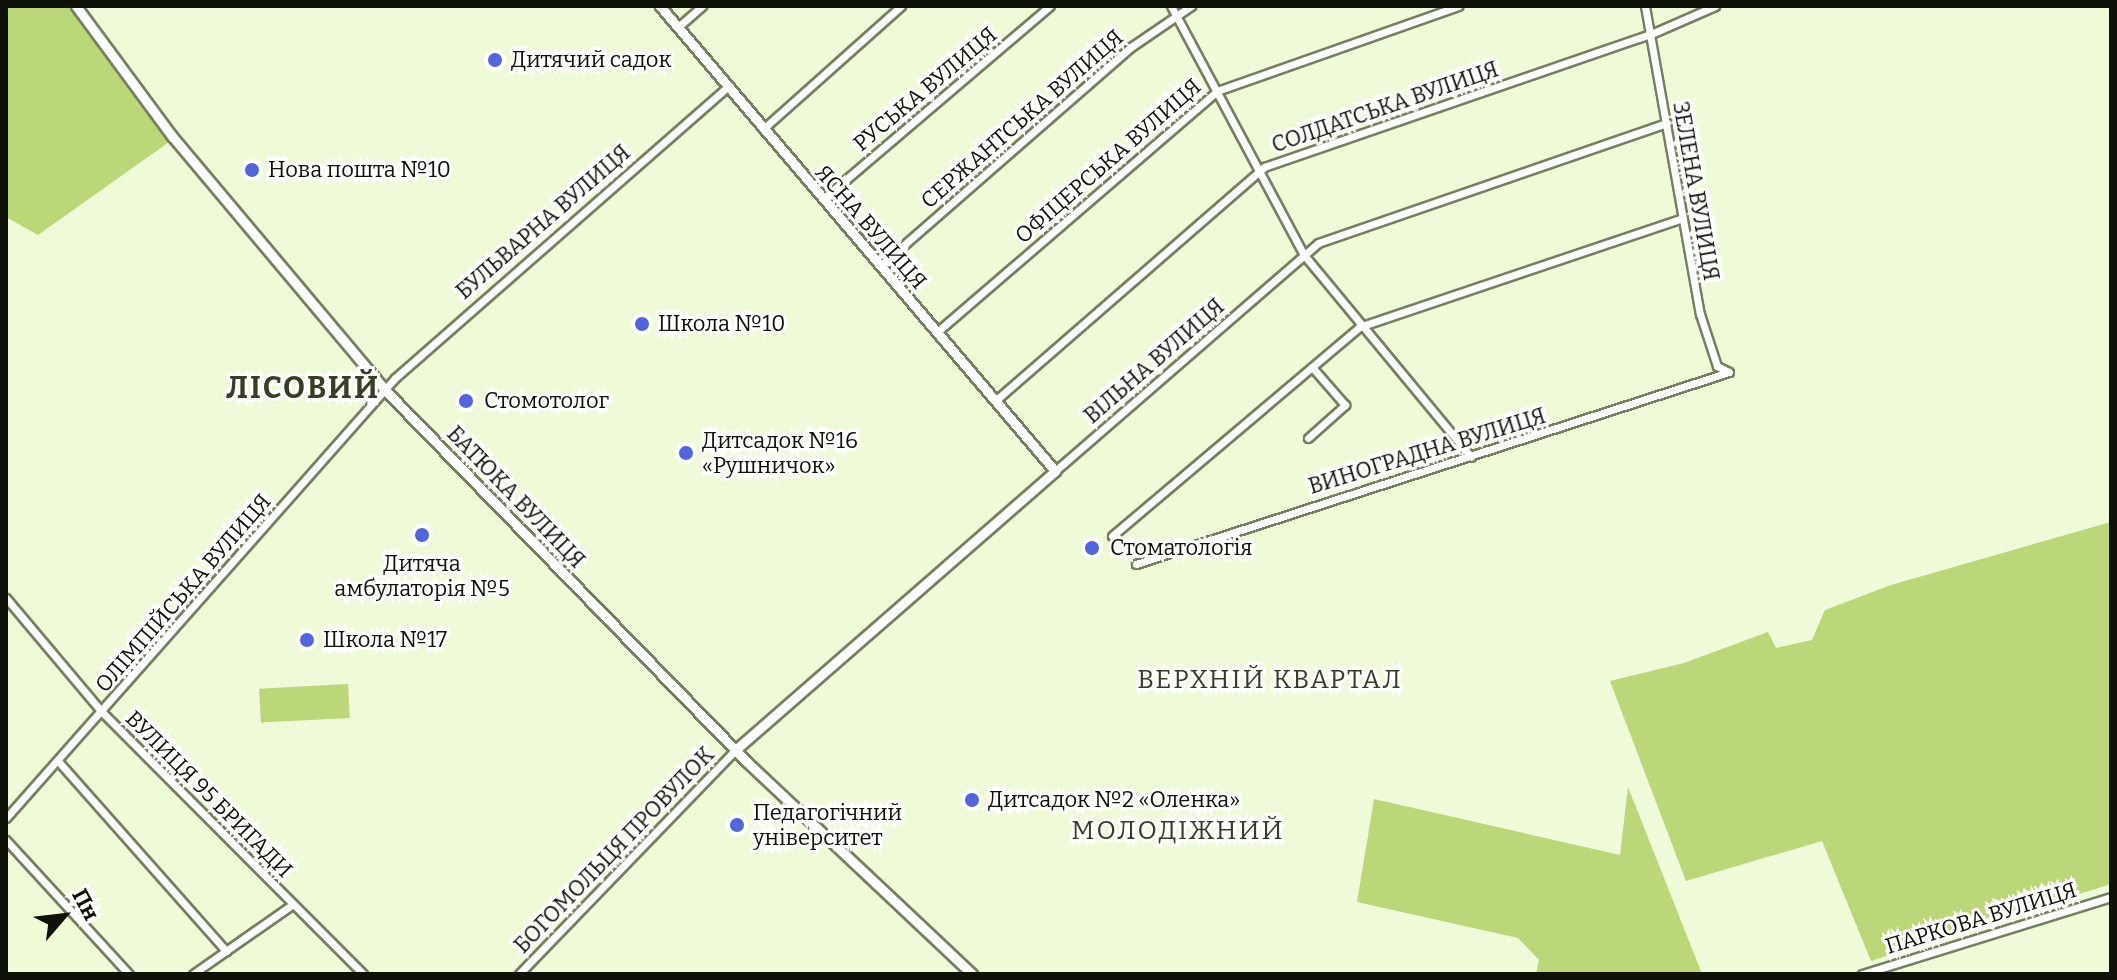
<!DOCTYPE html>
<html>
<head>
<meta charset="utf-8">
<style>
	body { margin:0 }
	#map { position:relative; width:2117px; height:980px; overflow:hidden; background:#eefad8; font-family:Bitter,serif }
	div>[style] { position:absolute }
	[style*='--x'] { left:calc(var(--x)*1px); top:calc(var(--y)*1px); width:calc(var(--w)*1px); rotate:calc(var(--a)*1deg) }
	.green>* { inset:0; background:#bcd779; transform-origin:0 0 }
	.roads { filter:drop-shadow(2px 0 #757f61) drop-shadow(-2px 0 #757f61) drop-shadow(0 2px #757f61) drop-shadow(0 -2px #757f61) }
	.minor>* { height:7px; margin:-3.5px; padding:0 3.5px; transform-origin:3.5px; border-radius:3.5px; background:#fff }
	.tertiary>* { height:9px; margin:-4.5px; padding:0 4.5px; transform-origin:4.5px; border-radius:4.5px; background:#fff }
	.dots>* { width:22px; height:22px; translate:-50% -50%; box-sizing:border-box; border:4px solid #fff; border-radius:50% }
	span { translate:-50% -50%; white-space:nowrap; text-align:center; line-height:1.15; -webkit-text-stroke:6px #fff; paint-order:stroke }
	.poi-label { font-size:22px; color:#0f1207 }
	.left { translate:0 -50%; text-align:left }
	.street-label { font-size:22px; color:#0f1207 }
	.quarter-label { font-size:26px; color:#363f23; letter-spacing:2px }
	.district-label { font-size:30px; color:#363f23; font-weight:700; letter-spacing:2px }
	.frame { position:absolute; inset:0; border:8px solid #0f1207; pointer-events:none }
	.north { position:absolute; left:24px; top:876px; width:80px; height:80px; -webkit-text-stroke:6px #fff; paint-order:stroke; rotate:62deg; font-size:22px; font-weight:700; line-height:32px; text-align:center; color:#0f1207 }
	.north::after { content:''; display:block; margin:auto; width:28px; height:36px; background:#0f1207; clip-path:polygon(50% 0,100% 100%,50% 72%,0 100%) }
</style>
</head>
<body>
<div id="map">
	<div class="green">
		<i style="clip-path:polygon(6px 6px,68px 6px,169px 142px,38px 235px,6px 217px)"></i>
		<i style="clip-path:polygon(2111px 522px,2111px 884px,1871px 961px,1822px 841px,1686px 881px,1610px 681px,1684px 663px,1768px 632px,1776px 648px,1812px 640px,1825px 610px,1891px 585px)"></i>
		<i style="left:348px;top:684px;width:34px;height:89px;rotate:87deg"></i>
		<i style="clip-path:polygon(1628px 787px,1702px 974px,1536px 974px,1539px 960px,1518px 938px,1357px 902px,1374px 799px,1620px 855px)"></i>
	</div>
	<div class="roads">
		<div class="minor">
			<i style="--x:1171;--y:6;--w:282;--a:61.9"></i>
			<i style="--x:1304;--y:255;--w:262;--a:50.4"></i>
			<i style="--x:1645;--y:6;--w:313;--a:79.9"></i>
			<i style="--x:1700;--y:314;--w:55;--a:71.9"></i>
			<i style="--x:1717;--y:366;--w:13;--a:27"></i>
			<i style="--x:678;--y:27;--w:32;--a:-41"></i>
			<i style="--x:763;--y:129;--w:185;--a:-41.7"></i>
			<i style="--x:823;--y:199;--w:298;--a:-40.4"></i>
			<i style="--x:881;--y:265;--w:332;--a:-41.1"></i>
			<i style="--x:1131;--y:47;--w:73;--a:-34.3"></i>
			<i style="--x:937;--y:332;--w:369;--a:-40.7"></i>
			<i style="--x:1217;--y:91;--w:256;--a:-19.4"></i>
			<i style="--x:995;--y:401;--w:357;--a:-41"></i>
			<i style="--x:1264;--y:167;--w:409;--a:-19"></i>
			<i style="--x:1651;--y:34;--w:70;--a:-23.6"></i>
			<i style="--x:1308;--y:438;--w:50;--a:-41.7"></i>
			<i style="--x:1345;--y:405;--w:50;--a:-131"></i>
			<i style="--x:1055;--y:471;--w:348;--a:-40.9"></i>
			<i style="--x:1318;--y:243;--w:369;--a:-19"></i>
			<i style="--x:1112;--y:536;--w:324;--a:-40.2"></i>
			<i style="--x:1359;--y:327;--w:339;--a:-18.6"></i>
			<i style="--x:1136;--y:564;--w:623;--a:-17.94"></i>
			<i style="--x:6;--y:598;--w:149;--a:49.9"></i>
			<i style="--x:102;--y:712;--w:370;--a:45.1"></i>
			<i style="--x:58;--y:761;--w:254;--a:48.5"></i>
			<i style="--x:6;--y:818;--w:587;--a:-48.52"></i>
			<i style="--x:395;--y:378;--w:443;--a:-41.2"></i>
			<i style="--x:6;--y:840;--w:182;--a:47.5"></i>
			<i style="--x:193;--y:974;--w:122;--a:-35"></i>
			<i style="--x:519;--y:974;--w:311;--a:-46"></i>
			<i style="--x:1862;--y:974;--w:261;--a:-17.2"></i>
		</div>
		<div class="tertiary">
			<i style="--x:76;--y:6;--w:162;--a:53.6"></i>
			<i style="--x:172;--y:136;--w:331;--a:50"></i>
			<i style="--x:385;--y:390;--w:518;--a:45.78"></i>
			<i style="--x:746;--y:761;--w:311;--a:43.3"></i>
			<i style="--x:660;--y:6;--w:610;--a:49.65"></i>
			<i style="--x:1055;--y:471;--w:425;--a:138.9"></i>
		</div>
	</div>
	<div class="dots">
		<i style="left:495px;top:60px;background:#5265db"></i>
		<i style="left:252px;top:170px;background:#5265db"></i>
		<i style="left:642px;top:324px;background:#5265db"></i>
		<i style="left:466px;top:401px;background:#5265db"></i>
		<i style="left:686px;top:453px;background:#5265db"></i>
		<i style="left:422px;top:535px;background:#5265db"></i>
		<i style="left:1092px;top:548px;background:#5265db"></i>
		<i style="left:307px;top:640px;background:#5265db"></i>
		<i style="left:972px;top:800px;background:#5265db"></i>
		<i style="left:737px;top:825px;background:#5265db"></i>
	</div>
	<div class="poi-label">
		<span class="left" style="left:511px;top:60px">Дитячий садок</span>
		<span class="left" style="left:268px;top:170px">Нова пошта №10</span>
		<span class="left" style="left:658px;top:324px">Школа №10</span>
		<span class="left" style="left:484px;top:401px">Стомотолог</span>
		<span class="left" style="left:702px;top:453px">Дитсадок №16<br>«Рушничок»</span>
		<span class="left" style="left:1110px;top:548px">Стоматологія</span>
		<span style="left:422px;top:576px">Дитяча<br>амбулаторія №5</span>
		<span class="left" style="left:323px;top:640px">Школа №17</span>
		<span class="left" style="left:988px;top:800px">Дитсадок №2 «Оленка»</span>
		<span class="left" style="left:753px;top:825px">Педагогічний<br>університет</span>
	</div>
	<div class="street-label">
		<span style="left:925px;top:89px;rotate:-40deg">РУСЬКА ВУЛИЦЯ</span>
		<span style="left:1385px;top:107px;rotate:-19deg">СОЛДАТСЬКА ВУЛИЦЯ</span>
		<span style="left:1022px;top:119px;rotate:-41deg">СЕРЖАНТСЬКА ВУЛИЦЯ</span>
		<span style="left:1108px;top:161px;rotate:-41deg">ОФІЦЕРСЬКА ВУЛИЦЯ</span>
		<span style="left:1696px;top:191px;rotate:80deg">ЗЕЛЕНА ВУЛИЦЯ</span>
		<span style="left:543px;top:222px;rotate:-41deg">БУЛЬВАРНА ВУЛИЦЯ</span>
		<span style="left:871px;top:227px;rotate:49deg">ЯСНА ВУЛИЦЯ</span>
		<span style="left:1154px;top:361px;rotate:-41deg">ВІЛЬНА ВУЛИЦЯ</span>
		<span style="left:1427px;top:451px;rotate:-17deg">ВИНОГРАДНА ВУЛИЦЯ</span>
		<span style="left:516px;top:497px;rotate:46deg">БАТЮКА ВУЛИЦЯ</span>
		<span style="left:183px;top:593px;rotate:-49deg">ОЛІМПІЙСЬКА ВУЛИЦЯ</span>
		<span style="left:209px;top:794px;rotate:45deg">ВУЛИЦЯ 95 БРИГАДИ</span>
		<span style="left:614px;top:850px;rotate:-46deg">БОГОМОЛЬЦЯ ПРОВУЛОК</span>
		<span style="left:1981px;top:918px;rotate:-17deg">ПАРКОВА ВУЛИЦЯ</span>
	</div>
	<div class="quarter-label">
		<span style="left:1270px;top:680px">ВЕРХНІЙ КВАРТАЛ</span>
		<span style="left:1178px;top:831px">МОЛОДІЖНИЙ</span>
	</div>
	<div class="district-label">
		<span style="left:303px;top:388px">ЛІСОВИЙ</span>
	</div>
	<div class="frame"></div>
	<div class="north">Пн</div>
</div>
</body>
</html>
